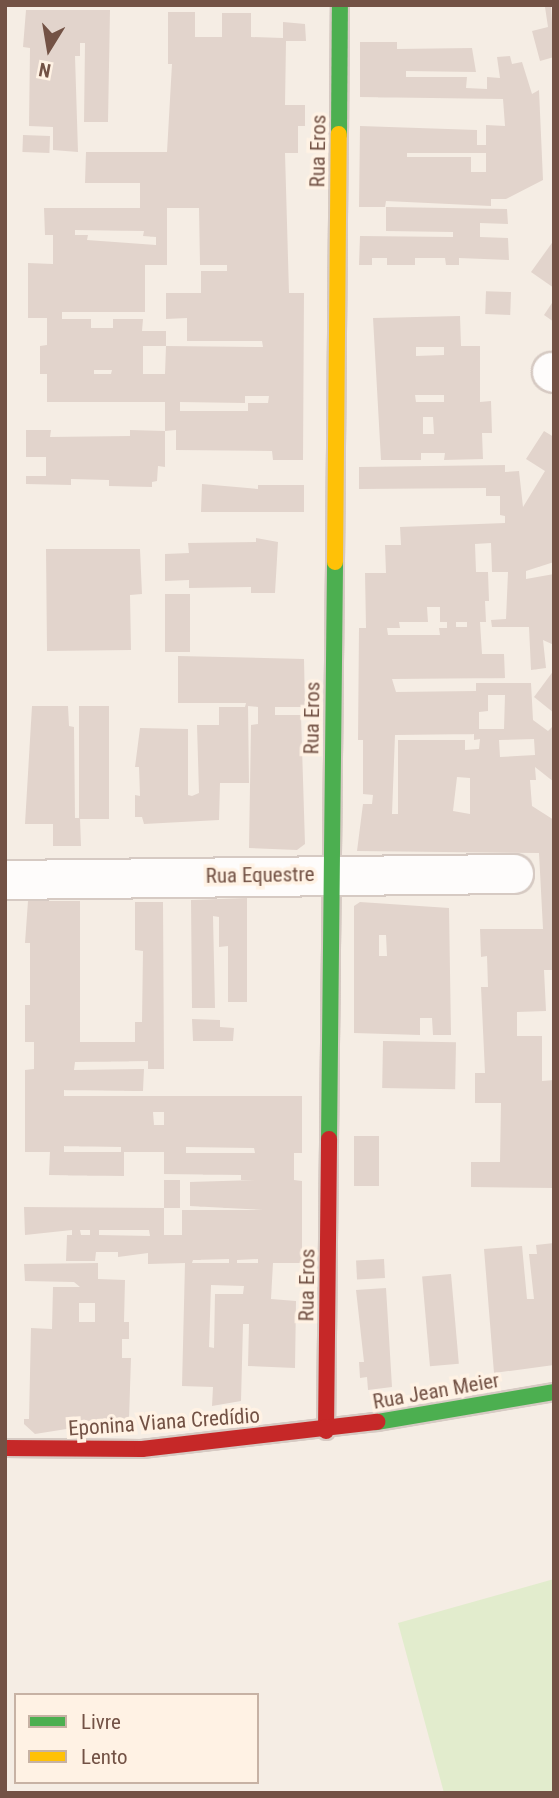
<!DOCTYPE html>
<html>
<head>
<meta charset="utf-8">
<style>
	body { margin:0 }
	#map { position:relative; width:559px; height:1798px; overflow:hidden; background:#f5ede4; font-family:"Roboto Condensed",sans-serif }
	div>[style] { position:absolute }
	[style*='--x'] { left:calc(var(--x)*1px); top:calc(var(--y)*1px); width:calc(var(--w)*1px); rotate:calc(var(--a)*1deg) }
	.green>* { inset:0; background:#e2eccd }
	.building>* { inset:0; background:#e2d4cc; transform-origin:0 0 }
	.roads { filter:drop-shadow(2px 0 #d6cac3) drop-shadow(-2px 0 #d6cac3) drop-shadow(0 2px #d6cac3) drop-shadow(0 -2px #d6cac3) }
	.street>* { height:38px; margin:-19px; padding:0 19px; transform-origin:19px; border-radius:19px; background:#fefcfb }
	.fast>* { height:16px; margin:-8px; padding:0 8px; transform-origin:8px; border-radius:8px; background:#4caf50 }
	.slow>* { height:16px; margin:-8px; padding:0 8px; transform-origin:8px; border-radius:8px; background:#ffc107 }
	.jam>* { height:16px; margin:-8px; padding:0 8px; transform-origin:8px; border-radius:8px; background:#c62828 }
	span { translate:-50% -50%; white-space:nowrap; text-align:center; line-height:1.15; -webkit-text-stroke:7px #fff2e4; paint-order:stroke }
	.street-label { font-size:21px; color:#735245 }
	.frame { position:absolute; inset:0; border:7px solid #735245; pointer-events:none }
	.legend { position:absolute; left:14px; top:1693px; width:245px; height:91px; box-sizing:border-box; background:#fff2e4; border:2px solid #c7b2a4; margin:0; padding:9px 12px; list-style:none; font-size:21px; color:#735245 }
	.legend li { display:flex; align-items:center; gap:14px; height:35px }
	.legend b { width:35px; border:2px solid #c7b2a4 }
	.north { position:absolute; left:14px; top:14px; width:70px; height:70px; -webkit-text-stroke:5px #fff2e4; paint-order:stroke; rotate:191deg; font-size:19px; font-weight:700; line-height:28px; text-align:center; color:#735245 }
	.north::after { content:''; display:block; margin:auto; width:24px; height:32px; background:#735245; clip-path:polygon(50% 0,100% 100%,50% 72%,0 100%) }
</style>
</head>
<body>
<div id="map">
	<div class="green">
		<i style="clip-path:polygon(554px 1579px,554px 1793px,444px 1793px,398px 1623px)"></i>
	</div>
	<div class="building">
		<i style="clip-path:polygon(551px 5px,554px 57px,540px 61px,532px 31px,548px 27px,545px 7px)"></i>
		<i style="clip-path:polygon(26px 10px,110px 10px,108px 122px,84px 122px,85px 43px,80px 43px,80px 56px,75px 56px,78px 152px,53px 150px,53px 127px,29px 126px,30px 48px,23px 47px)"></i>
		<i style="clip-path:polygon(evenodd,168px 12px,195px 12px,195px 37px,222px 37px,222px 13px,251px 13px,251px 37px,283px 38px,283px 22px,305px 24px,306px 41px,286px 41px,285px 105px,305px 105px,305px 126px,298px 126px,298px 153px,285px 153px,289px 293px,304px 293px,303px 460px,273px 460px,272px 451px,176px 450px,176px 430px,165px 431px,165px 402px,47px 402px,47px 374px,40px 374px,40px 346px,47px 345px,47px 318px,28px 318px,28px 263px,53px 264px,53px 235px,45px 235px,44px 208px,140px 208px,140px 183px,85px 183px,86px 152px,167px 152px,172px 64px,168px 64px,168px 12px,167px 208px,199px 208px,200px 265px,227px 265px,227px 271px,201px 271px,201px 293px,166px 293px,166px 319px,187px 318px,187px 341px,262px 341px,263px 347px,166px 346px,166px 331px,142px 331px,143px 319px,113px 319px,113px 328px,91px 328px,91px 319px,62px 319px,62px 312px,145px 312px,145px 265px,167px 265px,167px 208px,168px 12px,75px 230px,144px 231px,143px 236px,156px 237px,156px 245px,87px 240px,88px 235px,75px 235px,75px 230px,168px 12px,143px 346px,166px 346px,165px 374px,143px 374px,143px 346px,168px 12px,94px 370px,112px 370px,111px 374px,94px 374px,94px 370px,168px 12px,245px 396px,269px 396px,268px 403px,248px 403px,248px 411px,180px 411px,180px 402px,245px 403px,245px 396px)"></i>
		<i style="clip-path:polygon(evenodd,360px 42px,397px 42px,397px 49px,472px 48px,476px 72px,406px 71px,406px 77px,467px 77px,466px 88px,487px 89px,487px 77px,500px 78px,497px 57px,510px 56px,512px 64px,522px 62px,532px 94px,539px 90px,543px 180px,506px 199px,491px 199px,491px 206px,386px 201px,385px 207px,359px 207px,360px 126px,477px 130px,477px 145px,486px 145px,486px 125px,505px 126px,503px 99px,360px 97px,360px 42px,407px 153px,486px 153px,486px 172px,471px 172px,471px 157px,407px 157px,407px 153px)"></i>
		<i style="left:23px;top:135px;width:27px;height:17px;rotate:2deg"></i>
		<i style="clip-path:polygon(386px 207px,507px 209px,508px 224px,480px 223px,480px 237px,508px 238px,509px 260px,459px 258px,459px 265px,446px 265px,445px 258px,415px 258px,415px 265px,387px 265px,387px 258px,372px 258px,372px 265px,359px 265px,360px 236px,453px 237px,453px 232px,386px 231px)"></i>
		<i style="clip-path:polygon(554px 240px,554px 288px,531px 272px)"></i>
		<i style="left:511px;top:292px;width:23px;height:25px;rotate:92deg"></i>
		<i style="clip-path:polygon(554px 300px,554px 322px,544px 315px)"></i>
		<i style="clip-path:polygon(evenodd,460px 316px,461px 346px,480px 346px,480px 402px,491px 401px,492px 433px,482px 433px,483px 459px,444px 460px,445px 453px,421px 453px,421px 460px,381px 460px,373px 318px,460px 316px,416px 347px,444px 347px,444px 355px,416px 356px,416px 347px,460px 316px,415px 395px,444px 395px,444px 402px,416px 402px,415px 395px,460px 316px,423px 417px,433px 417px,434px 434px,423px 434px,423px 417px)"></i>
		<i style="clip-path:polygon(26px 430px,51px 430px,50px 437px,130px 436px,130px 430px,165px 431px,165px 467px,158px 466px,157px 481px,152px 482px,152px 487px,109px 486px,109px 480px,71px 479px,71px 485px,26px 484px,26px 476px,46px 476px,46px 457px,26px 457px)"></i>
		<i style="clip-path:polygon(evenodd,544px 431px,554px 437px,554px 562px,526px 571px,526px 579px,554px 574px,554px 645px,543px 640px,546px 668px,531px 670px,529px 627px,492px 627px,491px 620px,506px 619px,508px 572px,492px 572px,491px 543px,475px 544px,476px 572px,488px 572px,489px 601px,485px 601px,486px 622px,480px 622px,482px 654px,504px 654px,505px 678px,392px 679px,396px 692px,476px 691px,476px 683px,531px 683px,533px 720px,548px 731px,554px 725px,554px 782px,535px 767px,536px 780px,530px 780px,532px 806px,554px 820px,554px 970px,544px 970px,546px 1011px,517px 1012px,517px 1036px,542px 1036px,542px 1081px,554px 1080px,554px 1188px,471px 1187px,471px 1162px,500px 1162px,501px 1103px,475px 1103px,475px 1073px,485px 1073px,481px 987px,488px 987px,487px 956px,481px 957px,480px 929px,543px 929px,539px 853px,357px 851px,363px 804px,372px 804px,373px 795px,363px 794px,363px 740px,358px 740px,359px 628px,366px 628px,365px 573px,386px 573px,385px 545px,401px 545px,400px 527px,505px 523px,505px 516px,500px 515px,500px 496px,486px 496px,486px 488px,359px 489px,359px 467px,505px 465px,505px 472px,519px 471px,523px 507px,545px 471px,526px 459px,544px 431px,427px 607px,440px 607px,440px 622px,447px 622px,447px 628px,439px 628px,440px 635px,388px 635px,387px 628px,400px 628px,399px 622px,428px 622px,427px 607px,544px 431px,456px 622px,467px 622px,467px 627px,456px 627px,456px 622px,544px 431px,488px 695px,505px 695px,504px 729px,479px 729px,479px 712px,488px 711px,488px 695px,544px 431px,474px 734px,474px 740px,480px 739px,479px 749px,465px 750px,465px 740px,398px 740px,398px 814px,392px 814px,395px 735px,474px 734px,544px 431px,534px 739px,535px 755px,500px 757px,499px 740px,534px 739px,544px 431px,457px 777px,470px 778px,470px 814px,453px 811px,457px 777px)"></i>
		<i style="clip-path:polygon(202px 484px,258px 489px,258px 485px,304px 485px,304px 512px,201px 512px)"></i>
		<i style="clip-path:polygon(256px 538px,278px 542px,275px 593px,251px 593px,251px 587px,189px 588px,189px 580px,165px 581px,165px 554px,189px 553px,188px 543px,256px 542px)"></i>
		<i style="clip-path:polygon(46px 549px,140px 549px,142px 594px,130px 595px,131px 650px,47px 651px)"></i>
		<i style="left:165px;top:594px;width:25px;height:58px"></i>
		<i style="clip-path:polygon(178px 656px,304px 659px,305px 707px,275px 707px,275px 715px,301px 715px,305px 844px,297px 850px,249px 848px,251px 725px,258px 724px,258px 707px,248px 706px,249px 783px,220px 783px,219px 820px,144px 824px,142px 817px,135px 817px,135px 795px,140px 796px,139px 767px,135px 767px,140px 728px,188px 729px,188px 795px,192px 796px,199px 793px,197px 725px,219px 725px,219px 707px,245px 707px,246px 703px,178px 703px)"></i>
		<i style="clip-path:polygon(554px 670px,554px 713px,534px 697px)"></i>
		<i style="clip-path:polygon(32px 706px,68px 706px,69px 726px,74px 727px,75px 818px,80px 818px,81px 846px,53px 846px,53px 824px,25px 824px)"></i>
		<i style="left:79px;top:706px;width:30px;height:113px"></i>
		<i style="clip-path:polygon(247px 898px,247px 1002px,228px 1002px,228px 946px,219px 947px,219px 917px,213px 916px,215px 1008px,192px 1008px,191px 900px)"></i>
		<i style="clip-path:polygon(evenodd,28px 901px,80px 901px,80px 1042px,135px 1042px,135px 1022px,142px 1022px,143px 951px,135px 950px,135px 902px,163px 902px,164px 1069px,148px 1069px,148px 1061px,75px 1062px,74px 1070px,144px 1069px,143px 1091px,64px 1090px,64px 1096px,302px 1096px,302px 1153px,294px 1153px,294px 1180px,302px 1181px,302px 1263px,273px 1263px,271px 1299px,296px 1301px,295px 1368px,248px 1366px,249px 1324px,243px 1324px,241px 1401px,212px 1406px,213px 1387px,182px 1386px,185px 1263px,148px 1264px,148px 1253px,118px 1257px,118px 1252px,96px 1252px,95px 1261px,66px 1261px,67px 1235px,72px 1235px,72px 1230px,25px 1235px,24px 1207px,164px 1208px,164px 1235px,182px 1235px,182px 1210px,263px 1210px,190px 1206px,190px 1182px,255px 1180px,241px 1180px,241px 1175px,164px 1174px,164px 1152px,124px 1152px,124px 1176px,49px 1175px,50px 1152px,25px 1152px,25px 1070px,34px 1069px,34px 1042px,25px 1042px,25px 1005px,30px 1005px,30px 943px,25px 943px,28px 901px,153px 1112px,164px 1112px,164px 1125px,154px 1125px,153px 1112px,28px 901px,64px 1146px,121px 1147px,121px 1152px,64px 1152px,64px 1146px,28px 901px,186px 1147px,254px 1148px,255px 1153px,186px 1153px,186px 1147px,28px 901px,80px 1230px,90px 1230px,90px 1235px,81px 1235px,80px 1230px,28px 901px,99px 1230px,149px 1230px,150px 1236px,99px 1235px,99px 1230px,28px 901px,229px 1259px,229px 1263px,192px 1263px,193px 1260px,229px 1259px,28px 901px,258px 1259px,258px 1263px,237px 1263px,237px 1260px,258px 1259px,28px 901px,211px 1285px,244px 1286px,243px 1294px,215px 1294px,214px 1348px,209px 1347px,211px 1285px)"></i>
		<i style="clip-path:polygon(evenodd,360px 902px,449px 908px,451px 1035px,433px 1035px,432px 1018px,420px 1018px,420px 1035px,354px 1033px,354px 906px,360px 902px,379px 935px,386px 935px,387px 956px,379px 956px,379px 935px)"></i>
		<i style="clip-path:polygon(192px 1019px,220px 1020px,220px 1027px,234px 1028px,233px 1041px,193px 1041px)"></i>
		<i style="left:383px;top:1041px;width:73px;height:47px;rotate:1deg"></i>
		<i style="left:354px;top:1136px;width:25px;height:50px"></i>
		<i style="left:164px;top:1180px;width:16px;height:28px"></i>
		<i style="clip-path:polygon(554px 1243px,554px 1365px,494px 1373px,484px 1249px,522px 1246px,527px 1299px,534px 1299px,529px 1254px,537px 1254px,536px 1245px)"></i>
		<i style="left:384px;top:1259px;width:19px;height:28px;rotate:87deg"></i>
		<i style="clip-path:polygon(evenodd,98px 1263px,98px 1279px,125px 1280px,124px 1322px,129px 1322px,129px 1339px,122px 1339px,122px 1358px,131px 1358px,129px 1419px,35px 1434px,24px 1424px,24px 1419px,29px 1419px,31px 1328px,52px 1329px,53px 1287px,80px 1287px,74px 1282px,25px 1281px,24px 1264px,98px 1263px,79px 1303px,95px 1303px,95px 1322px,79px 1322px,79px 1303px)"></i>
		<i style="left:451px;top:1274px;width:90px;height:29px;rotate:85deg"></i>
		<i style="clip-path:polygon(386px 1288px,392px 1387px,368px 1390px,367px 1377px,360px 1378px,359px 1362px,364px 1362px,356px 1290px)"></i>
	</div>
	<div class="roads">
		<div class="street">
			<i style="--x:552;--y:372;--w:2;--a:27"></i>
			<i style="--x:5;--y:880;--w:509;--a:-0.68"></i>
		</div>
		<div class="fast">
			<i style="--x:339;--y:134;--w:129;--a:-89.6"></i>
			<i style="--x:329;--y:1139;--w:577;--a:-89.4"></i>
			<i style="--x:377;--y:1422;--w:180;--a:-9.6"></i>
		</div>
		<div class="slow">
			<i style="--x:335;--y:562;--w:428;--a:-89.5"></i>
		</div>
		<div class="jam">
			<i style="--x:326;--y:1431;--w:292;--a:-89.4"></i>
			<i style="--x:5;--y:1448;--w:137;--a:0.4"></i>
			<i style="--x:142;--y:1449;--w:237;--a:-6.6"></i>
		</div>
	</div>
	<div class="street-label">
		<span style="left:318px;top:151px;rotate:-89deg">Rua Eros</span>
		<span style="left:312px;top:718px;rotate:-89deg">Rua Eros</span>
		<span style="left:260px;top:875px;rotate:-1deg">Rua Equestre</span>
		<span style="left:307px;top:1285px;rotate:-89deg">Rua Eros</span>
		<span style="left:436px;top:1391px;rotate:-10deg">Rua Jean Meier</span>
		<span style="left:164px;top:1422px;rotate:-4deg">Eponina Viana Credídio</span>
	</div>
	<div class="frame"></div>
	<ul class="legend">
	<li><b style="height:9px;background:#4caf50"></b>Livre</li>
	<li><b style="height:9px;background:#ffc107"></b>Lento</li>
	</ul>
	<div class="north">N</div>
</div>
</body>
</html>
